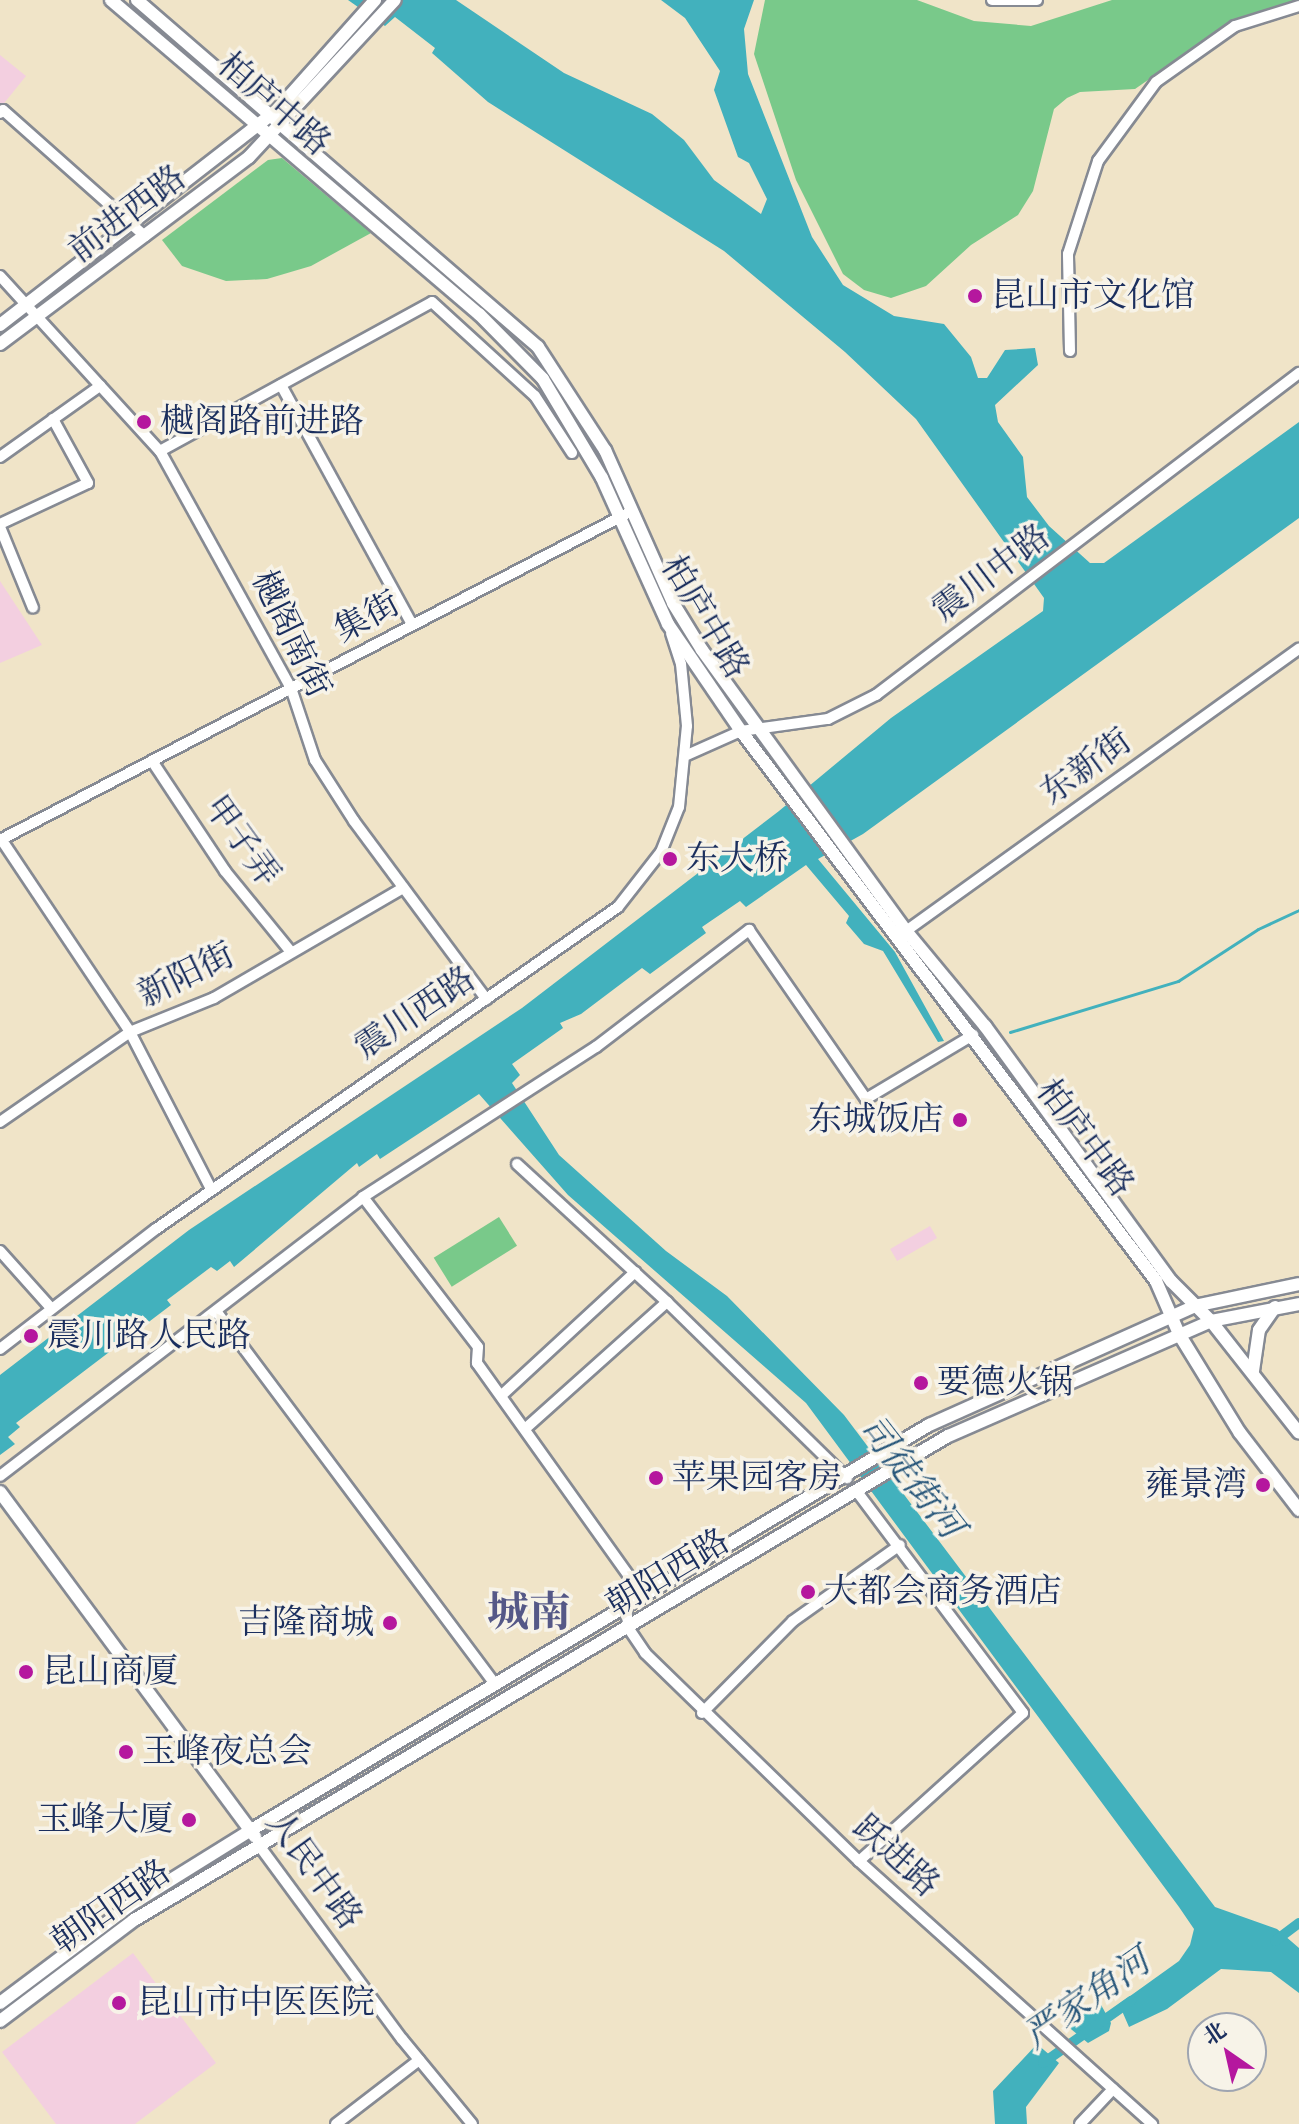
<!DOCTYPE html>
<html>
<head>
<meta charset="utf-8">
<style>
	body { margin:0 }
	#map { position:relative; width:1299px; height:2124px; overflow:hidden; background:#f0e4c8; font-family:"IM FELL Double Pica","Noto Serif SC",serif }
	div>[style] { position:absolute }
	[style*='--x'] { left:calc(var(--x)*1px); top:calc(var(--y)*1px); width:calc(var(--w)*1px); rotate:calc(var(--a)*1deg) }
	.built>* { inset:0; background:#f3cfe0; transform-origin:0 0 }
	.green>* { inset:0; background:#79c98a; transform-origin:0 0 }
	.water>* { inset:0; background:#42b1bd }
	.stream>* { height:3px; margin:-1.5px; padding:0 1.5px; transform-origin:1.5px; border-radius:1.5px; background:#42b1bd }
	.canal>* { height:10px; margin:-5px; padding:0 5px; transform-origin:5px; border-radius:5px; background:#42b1bd }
	.roads { filter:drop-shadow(2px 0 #868a93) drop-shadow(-2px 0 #868a93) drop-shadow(0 2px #868a93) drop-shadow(0 -2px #868a93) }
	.minor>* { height:10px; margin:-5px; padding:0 5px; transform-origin:5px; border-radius:5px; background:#fff }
	.major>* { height:12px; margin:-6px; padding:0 6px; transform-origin:6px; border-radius:6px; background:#fff }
	.dots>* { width:22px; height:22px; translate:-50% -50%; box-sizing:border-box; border:4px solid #f7f3e8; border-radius:50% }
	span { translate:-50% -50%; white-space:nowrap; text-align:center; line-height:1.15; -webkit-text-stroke:7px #f7f3e8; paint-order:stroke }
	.street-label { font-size:34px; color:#1b2f5e }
	.poi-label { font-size:34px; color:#1b2f5e }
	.left { translate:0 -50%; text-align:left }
	.right { translate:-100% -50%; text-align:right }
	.water-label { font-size:36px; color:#27567a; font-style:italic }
	.district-label { font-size:42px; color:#555887; font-weight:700 }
	.north { position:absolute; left:1187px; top:2012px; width:80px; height:80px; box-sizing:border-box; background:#f7f3e8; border:2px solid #9fa5b1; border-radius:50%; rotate:326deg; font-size:22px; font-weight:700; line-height:32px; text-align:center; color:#1b2f5e }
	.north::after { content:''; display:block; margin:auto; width:28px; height:36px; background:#b5179e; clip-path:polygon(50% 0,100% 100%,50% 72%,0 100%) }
</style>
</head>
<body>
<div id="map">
	<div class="built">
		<i style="clip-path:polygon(0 55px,26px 76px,1px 107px,0 105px)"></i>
		<i style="clip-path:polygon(0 581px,42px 645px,0 663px)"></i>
		<i style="left:930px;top:1226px;width:14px;height:46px;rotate:60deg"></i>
		<i style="clip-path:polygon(133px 1953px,216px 2063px,135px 2124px,56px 2124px,2px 2052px)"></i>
	</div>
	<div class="green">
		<i style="clip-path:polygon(765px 0,917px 0,974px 21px,1031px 26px,1112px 0,1299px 0,1230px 23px,1135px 89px,1080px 92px,1067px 98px,1054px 109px,1033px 191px,1018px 215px,971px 245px,926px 286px,891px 298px,864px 290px,843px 274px,796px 180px,754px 54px)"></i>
		<i style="clip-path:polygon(282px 158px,371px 233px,311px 266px,267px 279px,226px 281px,182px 266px,162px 240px,268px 160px)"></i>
		<i style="left:499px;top:1217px;width:34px;height:77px;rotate:58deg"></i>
	</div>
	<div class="water">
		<i style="clip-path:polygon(348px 0,456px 0,564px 73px,652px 114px,684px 140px,714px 180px,761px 214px,767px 199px,749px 163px,738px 157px,714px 90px,720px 71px,685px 18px,661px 0,754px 0,744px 29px,748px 74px,812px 237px,843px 285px,894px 316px,944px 324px,971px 357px,978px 378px,987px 378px,1005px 350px,1035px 348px,1038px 365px,995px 405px,998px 422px,1023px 457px,1027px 497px,1049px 526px,1090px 563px,1104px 563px,1299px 422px,1299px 518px,863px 834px,818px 859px,895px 952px,944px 1041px,938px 1042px,883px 951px,864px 944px,846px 923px,849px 916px,806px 865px,746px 907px,740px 901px,702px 927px,706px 933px,650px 974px,642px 968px,581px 1014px,560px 1023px,563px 1028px,512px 1064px,520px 1075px,512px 1083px,559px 1155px,666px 1251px,727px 1296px,844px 1415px,1215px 1907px,1277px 1929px,1299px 1948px,1299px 1993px,1271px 1972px,1221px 1969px,1167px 2009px,1129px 2027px,1119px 2004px,1179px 1961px,1190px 1945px,1194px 1929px,1179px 1907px,806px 1403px,568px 1195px,479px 1094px,380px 1159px,377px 1154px,359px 1167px,357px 1163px,234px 1267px,230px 1261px,217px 1271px,211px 1267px,167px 1300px,171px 1305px,16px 1423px,20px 1427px,8px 1437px,15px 1444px,0 1455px,0 1375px,189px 1230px,522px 1008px,779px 811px,891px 718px,1043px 611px,1044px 598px,916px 419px,845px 352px,724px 251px,488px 102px,432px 53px,435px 48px,395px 17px,385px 26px)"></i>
		<i style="clip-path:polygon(1100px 2003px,1111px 2023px,1109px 2031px,1088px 2043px,1066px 2025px)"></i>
		<i style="clip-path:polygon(1037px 2044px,1059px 2063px,1026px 2107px,1027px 2124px,995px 2124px,993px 2091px)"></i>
	</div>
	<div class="stream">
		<i style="--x:1010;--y:1032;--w:176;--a:-16.9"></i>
		<i style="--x:1178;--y:981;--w:95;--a:-33"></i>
		<i style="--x:1258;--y:929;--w:45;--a:-24.9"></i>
	</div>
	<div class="canal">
		<i style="--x:1275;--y:1941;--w:30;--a:-37"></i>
		<i style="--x:1043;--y:2063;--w:108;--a:-35.2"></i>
	</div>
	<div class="roads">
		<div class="minor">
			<i style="--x:992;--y:0;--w:45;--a:0"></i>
			<i style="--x:0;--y:113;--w:4;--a:-45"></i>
			<i style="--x:3;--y:110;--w:190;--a:41.6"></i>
			<i style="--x:0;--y:276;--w:237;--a:47.6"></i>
			<i style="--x:160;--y:451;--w:271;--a:61.1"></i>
			<i style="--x:291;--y:688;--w:76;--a:71.6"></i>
			<i style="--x:315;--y:760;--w:72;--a:57.4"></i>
			<i style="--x:354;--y:821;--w:222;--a:53.4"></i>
			<i style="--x:1070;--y:351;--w:97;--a:-91.2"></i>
			<i style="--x:1068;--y:254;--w:98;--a:-72.1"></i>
			<i style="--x:1098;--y:161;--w:98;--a:-53.7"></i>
			<i style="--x:1156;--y:82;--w:97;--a:-35.3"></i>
			<i style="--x:1235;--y:26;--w:67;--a:-17.4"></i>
			<i style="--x:281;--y:385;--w:273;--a:61.3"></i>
			<i style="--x:160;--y:451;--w:310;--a:-28.7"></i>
			<i style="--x:432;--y:302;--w:139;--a:42.4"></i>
			<i style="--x:535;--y:396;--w:68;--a:57"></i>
			<i style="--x:0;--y:457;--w:123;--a:-35.4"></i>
			<i style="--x:0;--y:524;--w:97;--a:-25"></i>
			<i style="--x:88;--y:483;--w:73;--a:-118.7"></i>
			<i style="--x:0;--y:527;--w:87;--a:67.8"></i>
			<i style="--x:687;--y:755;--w:59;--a:-24"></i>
			<i style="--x:741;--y:731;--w:88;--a:-7.9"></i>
			<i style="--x:828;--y:719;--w:54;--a:-26.6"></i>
			<i style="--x:876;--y:695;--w:532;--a:-37.28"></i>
			<i style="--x:152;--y:761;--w:132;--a:56.4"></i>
			<i style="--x:225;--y:871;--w:104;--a:50.8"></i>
			<i style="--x:1;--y:839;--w:232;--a:56.2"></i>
			<i style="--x:130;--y:1032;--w:177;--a:62.7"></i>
			<i style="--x:0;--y:840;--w:706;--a:-27.51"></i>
			<i style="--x:906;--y:931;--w:484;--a:-35.7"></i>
			<i style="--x:0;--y:1122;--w:158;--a:-34.7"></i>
			<i style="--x:130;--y:1032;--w:91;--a:-22"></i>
			<i style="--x:214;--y:998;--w:219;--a:-30.2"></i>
			<i style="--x:517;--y:1164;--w:204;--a:42.6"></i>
			<i style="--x:363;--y:1197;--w:189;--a:52.5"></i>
			<i style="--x:478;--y:1347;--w:16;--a:94"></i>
			<i style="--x:477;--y:1363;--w:275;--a:54.5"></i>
			<i style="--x:637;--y:1587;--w:25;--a:116"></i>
			<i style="--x:626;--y:1610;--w:19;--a:81"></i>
			<i style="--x:629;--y:1629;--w:29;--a:56"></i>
			<i style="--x:645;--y:1653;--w:298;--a:44.2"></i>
			<i style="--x:859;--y:1861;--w:394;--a:41.9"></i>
			<i style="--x:0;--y:1251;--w:76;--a:48.2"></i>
			<i style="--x:216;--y:1311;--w:467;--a:53.2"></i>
			<i style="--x:0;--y:1349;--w:197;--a:-37.6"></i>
			<i style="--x:156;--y:1229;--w:563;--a:-34.88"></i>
			<i style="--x:618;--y:907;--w:70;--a:-52"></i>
			<i style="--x:661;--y:852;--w:48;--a:-68.2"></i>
			<i style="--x:679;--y:807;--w:81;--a:-84.4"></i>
			<i style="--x:687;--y:726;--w:62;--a:-95.5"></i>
			<i style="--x:681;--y:664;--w:32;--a:-108"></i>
			<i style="--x:503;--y:1394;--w:180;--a:-42.7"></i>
			<i style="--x:526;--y:1428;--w:189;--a:-41.8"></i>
			<i style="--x:667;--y:1302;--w:252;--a:44.4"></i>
			<i style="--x:0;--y:1476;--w:458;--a:-37.5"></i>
			<i style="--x:363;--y:1197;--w:277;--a:-32.8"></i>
			<i style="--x:596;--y:1047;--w:193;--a:-37.4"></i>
			<i style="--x:749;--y:930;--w:206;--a:55.3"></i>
			<i style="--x:866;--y:1099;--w:125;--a:-30.9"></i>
			<i style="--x:858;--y:1493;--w:275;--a:53.1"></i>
			<i style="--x:1023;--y:1713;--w:221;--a:137.9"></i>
			<i style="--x:702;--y:1713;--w:129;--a:-45.3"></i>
			<i style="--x:793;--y:1621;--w:131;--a:-35.4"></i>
			<i style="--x:258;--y:1844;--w:242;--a:53.6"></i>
			<i style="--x:402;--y:2039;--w:110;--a:50.5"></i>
			<i style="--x:336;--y:2124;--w:105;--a:-37.6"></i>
			<i style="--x:1080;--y:2124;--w:48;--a:-46.7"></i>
		</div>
		<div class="major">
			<i style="--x:111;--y:0;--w:484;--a:40.5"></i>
			<i style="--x:479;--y:314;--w:91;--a:45.4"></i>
			<i style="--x:543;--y:379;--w:115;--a:59.2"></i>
			<i style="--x:602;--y:478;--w:160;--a:65.7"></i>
			<i style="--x:668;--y:624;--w:130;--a:55.7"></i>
			<i style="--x:741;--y:731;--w:689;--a:52.96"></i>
			<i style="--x:1156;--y:1281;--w:58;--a:66.5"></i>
			<i style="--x:1179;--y:1334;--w:116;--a:58.4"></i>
			<i style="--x:1240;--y:1433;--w:97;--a:52.5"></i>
			<i style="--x:137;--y:0;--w:530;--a:40.87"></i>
			<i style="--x:538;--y:347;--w:123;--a:57"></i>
			<i style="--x:605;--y:450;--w:167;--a:66"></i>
			<i style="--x:673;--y:603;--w:55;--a:58.3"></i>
			<i style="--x:702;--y:650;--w:347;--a:54"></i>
			<i style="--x:906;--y:931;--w:124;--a:50.3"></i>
			<i style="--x:985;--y:1026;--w:316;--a:53.9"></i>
			<i style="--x:1171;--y:1281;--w:57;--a:45"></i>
			<i style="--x:1211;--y:1321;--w:142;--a:51.8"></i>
			<i style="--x:0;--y:325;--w:352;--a:-37.8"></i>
			<i style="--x:278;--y:109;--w:146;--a:-48.3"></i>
			<i style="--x:0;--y:344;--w:311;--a:-36.9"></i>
			<i style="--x:249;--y:157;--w:214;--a:-47.1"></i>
			<i style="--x:1253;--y:1371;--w:41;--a:-81.7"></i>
			<i style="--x:1259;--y:1330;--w:28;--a:-55"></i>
			<i style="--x:0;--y:1492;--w:429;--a:53.5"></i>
			<i style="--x:0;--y:2003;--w:161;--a:-36.9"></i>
			<i style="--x:129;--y:1906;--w:144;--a:-31.9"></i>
			<i style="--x:251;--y:1830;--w:790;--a:-30.85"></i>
			<i style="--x:929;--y:1425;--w:291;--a:-24.1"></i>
			<i style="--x:1195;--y:1306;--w:106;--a:-11.9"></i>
			<i style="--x:0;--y:2021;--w:168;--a:-37"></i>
			<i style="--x:134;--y:1920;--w:947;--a:-30.74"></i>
			<i style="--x:948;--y:1436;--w:287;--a:-23.6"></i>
			<i style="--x:1211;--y:1321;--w:90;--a:-10.9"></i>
		</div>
	</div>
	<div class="dots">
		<i style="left:975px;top:296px;background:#b5179e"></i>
		<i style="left:144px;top:422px;background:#b5179e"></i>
		<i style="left:670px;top:859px;background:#b5179e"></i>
		<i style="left:960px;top:1120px;background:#b5179e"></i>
		<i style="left:31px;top:1336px;background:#b5179e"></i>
		<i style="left:921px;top:1383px;background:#b5179e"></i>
		<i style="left:656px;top:1478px;background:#b5179e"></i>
		<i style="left:1263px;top:1485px;background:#b5179e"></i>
		<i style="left:808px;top:1592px;background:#b5179e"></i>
		<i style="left:390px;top:1623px;background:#b5179e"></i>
		<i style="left:26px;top:1672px;background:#b5179e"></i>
		<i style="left:126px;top:1752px;background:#b5179e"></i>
		<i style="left:189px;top:1820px;background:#b5179e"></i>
		<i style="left:119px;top:2003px;background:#b5179e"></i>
	</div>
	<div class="street-label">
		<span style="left:274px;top:104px;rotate:41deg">柏庐中路</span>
		<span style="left:127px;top:214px;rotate:-37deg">前进西路</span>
		<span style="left:991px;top:573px;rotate:-37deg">震川中路</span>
		<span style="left:367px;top:617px;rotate:-28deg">集街</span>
		<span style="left:705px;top:617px;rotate:59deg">柏庐中路</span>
		<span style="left:291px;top:634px;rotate:64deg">樾阁南街</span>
		<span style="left:1086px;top:767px;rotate:-36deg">东新街</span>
		<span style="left:242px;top:841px;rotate:54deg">甲子弄</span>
		<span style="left:186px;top:975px;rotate:-26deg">新阳街</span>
		<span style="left:415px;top:1013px;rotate:-34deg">震川西路</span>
		<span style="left:1085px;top:1138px;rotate:53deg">柏庐中路</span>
		<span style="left:668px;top:1573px;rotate:-31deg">朝阳西路</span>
		<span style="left:896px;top:1856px;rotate:42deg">跃进路</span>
		<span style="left:314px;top:1870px;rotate:54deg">人民中路</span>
		<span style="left:111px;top:1907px;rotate:-35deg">朝阳西路</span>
	</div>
	<div class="poi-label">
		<span class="left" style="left:991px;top:296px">昆山市文化馆</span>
		<span class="left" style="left:160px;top:422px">樾阁路前进路</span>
		<span class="left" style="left:686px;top:859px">东大桥</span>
		<span class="right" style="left:944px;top:1120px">东城饭店</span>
		<span class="left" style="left:47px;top:1336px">震川路人民路</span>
		<span class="left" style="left:937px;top:1383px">要德火锅</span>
		<span class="left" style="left:672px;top:1478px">苹果园客房</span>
		<span class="right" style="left:1247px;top:1485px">雍景湾</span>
		<span class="left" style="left:824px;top:1592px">大都会商务酒店</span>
		<span class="right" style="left:374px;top:1623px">吉隆商城</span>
		<span class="left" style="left:42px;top:1672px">昆山商厦</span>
		<span class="left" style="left:142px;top:1752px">玉峰夜总会</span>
		<span class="right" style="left:173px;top:1820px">玉峰大厦</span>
		<span class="left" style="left:137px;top:2003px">昆山市中医医院</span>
	</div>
	<div class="water-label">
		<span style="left:911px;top:1477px;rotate:52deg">司徒街河</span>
		<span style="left:1087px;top:1999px;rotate:-35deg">严家角河</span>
	</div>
	<div class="district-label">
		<span style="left:529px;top:1613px">城南</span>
	</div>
	<div class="north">北</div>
</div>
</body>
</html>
